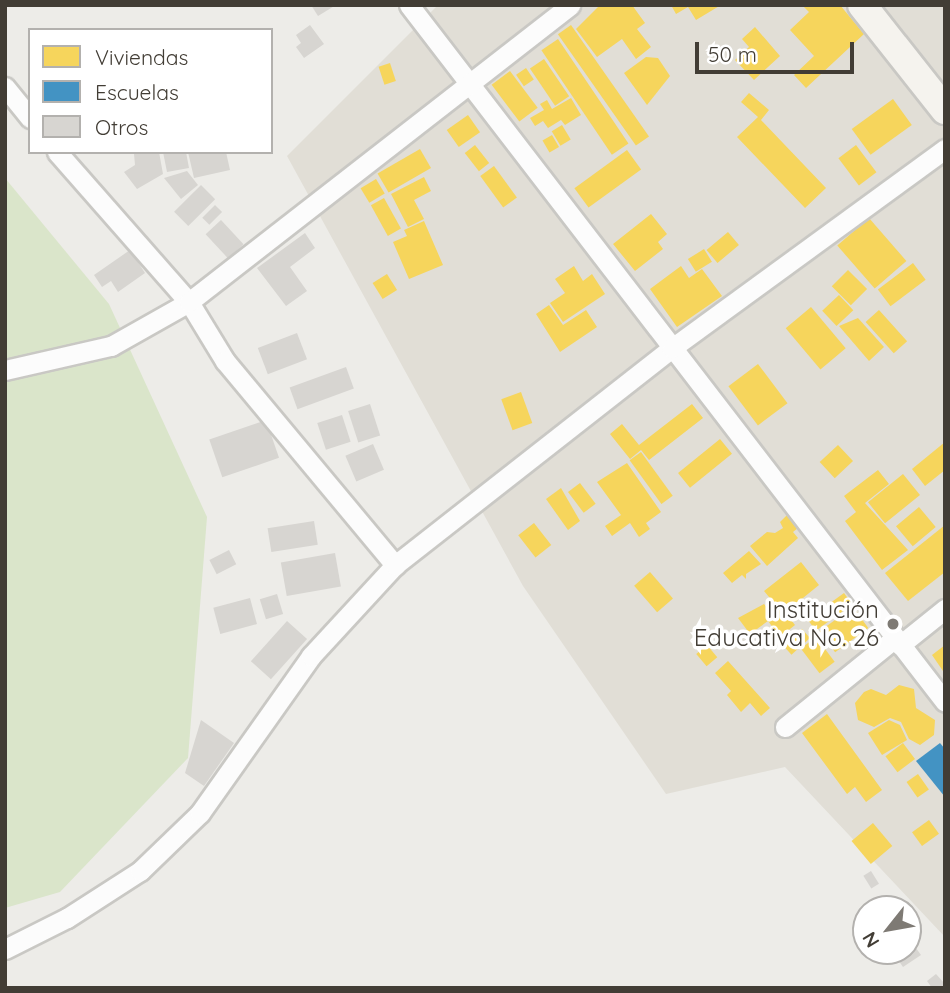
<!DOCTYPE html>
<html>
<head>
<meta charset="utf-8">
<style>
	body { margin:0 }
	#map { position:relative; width:950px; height:993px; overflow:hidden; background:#edece8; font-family:Quicksand,sans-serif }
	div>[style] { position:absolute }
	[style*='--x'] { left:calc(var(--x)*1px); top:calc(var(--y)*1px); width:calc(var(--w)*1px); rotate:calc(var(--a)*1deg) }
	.residential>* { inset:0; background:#e1ded6 }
	.green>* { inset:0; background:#dae5ca }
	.homes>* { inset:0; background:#f6d55c; transform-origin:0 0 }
	.schools>* { inset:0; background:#4393c3 }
	.building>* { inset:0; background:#d7d5d1; transform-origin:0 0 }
	.roads { filter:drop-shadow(2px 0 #c9c8c4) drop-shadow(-2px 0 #c9c8c4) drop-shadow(0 2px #c9c8c4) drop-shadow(0 -2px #c9c8c4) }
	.street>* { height:19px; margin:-9.5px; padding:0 9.5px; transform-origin:9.5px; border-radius:9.5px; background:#fcfcfc }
	.secondary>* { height:28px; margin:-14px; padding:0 14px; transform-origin:14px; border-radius:14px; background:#f5f3ee }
	.dots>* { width:19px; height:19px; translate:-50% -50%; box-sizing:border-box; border:4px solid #fff; border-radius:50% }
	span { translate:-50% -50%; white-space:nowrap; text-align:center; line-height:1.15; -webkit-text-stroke:7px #fff; paint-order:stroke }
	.poi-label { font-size:24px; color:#423d35 }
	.right { translate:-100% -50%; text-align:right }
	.frame { position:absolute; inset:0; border:7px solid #423d35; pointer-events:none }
	.legend { position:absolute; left:28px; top:28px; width:245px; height:126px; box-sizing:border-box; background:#fff; border:2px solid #b3b1ae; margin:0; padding:9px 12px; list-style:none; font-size:21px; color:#423d35 }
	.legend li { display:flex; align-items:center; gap:14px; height:35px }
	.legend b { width:35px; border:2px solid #b3b1ae }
	.north { position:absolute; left:852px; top:895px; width:70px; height:70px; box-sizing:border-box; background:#fff; border:2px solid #b3b1ae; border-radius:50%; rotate:239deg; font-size:19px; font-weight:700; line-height:28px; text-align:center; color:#423d35 }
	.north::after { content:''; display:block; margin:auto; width:24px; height:32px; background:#7e7a74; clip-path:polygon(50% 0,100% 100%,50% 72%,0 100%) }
	.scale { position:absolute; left:695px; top:42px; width:159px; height:32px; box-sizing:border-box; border:4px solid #423d35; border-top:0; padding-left:9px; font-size:21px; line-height:24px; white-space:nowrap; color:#423d35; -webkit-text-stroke:5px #fff; paint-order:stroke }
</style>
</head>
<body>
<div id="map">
	<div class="residential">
		<i style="clip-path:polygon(438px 5px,945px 5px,945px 937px,785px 767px,666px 794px,523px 586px,287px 156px)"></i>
	</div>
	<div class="green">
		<i style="clip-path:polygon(5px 178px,109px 304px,207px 517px,188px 758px,60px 892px,5px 908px)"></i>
	</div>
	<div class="homes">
		<i style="clip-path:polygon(600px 5px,632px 5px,645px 23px,637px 29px,651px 47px,636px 59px,622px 39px,597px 57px,576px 29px)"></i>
		<i style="clip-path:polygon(671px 5px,721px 5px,696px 20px,688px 7px,676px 14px)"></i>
		<i style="clip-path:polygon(802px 5px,840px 5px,864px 34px,806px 88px,794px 75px,814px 56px,790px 30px,809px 12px)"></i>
		<i style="left:571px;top:25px;width:136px;height:16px;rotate:55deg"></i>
		<i style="clip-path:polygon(755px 27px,780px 56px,754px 80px,735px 60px,749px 47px,742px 39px)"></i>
		<i style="left:558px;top:39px;width:126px;height:20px;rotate:56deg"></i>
		<i style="clip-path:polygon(646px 57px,658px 58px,670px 76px,647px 105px,624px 73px)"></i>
		<i style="left:544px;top:59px;width:45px;height:17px;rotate:56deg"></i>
		<i style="left:390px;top:63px;width:19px;height:12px;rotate:72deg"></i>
		<i style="left:526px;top:68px;width:14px;height:12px;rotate:56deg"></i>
		<i style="left:510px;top:71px;width:46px;height:23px;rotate:53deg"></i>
		<i style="clip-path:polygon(749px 93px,769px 110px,761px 120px,826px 188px,805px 208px,737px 137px,758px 117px,741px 102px)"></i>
		<i style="clip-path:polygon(571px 98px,581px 115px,565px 125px,561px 120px,548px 128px,543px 121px,535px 126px,530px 118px,544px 110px,540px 104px,547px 100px,552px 109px)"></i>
		<i style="left:893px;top:99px;width:32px;height:51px;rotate:54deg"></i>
		<i style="left:468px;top:115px;width:21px;height:26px;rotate:55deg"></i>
		<i style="left:562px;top:125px;width:17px;height:12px;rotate:59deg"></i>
		<i style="left:552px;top:135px;width:14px;height:11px;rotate:60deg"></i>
		<i style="left:475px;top:145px;width:23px;height:13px;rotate:52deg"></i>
		<i style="left:856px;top:145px;width:34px;height:22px;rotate:53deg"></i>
		<i style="left:420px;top:149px;width:22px;height:49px;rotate:60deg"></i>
		<i style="left:627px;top:150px;width:24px;height:65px;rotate:54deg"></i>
		<i style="left:494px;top:166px;width:39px;height:17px;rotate:54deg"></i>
		<i style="clip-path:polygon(424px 177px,431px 191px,414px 200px,424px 219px,408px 227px,391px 194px)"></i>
		<i style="left:376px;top:179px;width:17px;height:18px;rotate:59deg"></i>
		<i style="left:384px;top:198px;width:35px;height:15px;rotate:61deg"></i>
		<i style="clip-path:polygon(651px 214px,667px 234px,658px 242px,663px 249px,635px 271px,613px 244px)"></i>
		<i style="left:869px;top:218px;width:57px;height:42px;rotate:49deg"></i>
		<i style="clip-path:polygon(424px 221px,443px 265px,409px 279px,393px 242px,407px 236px,404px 230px)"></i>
		<i style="left:728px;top:232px;width:17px;height:28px;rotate:50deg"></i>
		<i style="left:704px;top:249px;width:15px;height:19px;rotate:58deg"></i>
		<i style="left:913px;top:263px;width:21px;height:44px;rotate:53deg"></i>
		<i style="clip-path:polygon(574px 266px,583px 281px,592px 274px,605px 294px,563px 322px,550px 303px,565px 293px,555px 279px)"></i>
		<i style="clip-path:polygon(681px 266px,689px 278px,702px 269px,722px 296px,677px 327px,650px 289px)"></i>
		<i style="left:848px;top:270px;width:27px;height:23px;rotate:45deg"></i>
		<i style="left:387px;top:274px;width:19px;height:17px;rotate:58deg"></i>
		<i style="left:839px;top:295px;width:21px;height:23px;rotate:47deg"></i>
		<i style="clip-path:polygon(549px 305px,563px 325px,586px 310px,597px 327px,560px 352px,536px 314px)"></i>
		<i style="left:811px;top:307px;width:54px;height:33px;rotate:50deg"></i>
		<i style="left:879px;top:310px;width:42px;height:18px;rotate:48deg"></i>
		<i style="clip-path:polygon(858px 318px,884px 347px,869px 361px,839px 326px)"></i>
		<i style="left:758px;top:364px;width:49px;height:37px;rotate:53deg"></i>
		<i style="left:521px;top:392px;width:33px;height:21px;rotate:70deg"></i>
		<i style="clip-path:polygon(692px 404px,703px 418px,649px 460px,641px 450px,630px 459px,610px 434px,622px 424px,639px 445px)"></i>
		<i style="left:720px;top:439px;width:19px;height:54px;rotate:51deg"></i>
		<i style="clip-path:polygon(945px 442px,945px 470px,925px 486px,912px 469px)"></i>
		<i style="left:838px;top:445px;width:22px;height:25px;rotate:47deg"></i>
		<i style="left:641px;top:452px;width:54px;height:14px;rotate:54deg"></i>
		<i style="clip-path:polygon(627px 463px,661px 512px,646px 523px,650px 529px,639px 537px,630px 523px,612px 536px,605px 526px,621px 515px,597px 482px)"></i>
		<i style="clip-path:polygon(878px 470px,889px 484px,865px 503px,908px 550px,882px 570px,845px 521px,856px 512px,844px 496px)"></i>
		<i style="left:903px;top:474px;width:27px;height:45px;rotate:51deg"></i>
		<i style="left:580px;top:483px;width:26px;height:15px;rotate:53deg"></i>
		<i style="clip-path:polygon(561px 488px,580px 521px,568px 530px,546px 499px)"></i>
		<i style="left:919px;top:507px;width:26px;height:30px;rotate:50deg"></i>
		<i style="clip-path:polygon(787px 515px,798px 528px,793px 532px,798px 538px,767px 566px,750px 546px,767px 532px,775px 533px,783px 528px,780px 522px)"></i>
		<i style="left:534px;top:523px;width:28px;height:20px;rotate:52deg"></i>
		<i style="clip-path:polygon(945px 525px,945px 572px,908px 601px,885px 573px)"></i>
		<i style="clip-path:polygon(749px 551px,761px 564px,746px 574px,746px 579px,742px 575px,732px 583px,723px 573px)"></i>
		<i style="clip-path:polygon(801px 562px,819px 585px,787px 611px,781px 607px,795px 625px,780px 637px,768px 621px,750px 634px,738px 618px,764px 604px,772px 614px,779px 609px,764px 591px)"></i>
		<i style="left:650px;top:572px;width:35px;height:21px;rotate:49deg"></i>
		<i style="left:844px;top:593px;width:14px;height:45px;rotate:54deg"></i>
		<i style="left:853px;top:607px;width:26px;height:41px;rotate:54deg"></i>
		<i style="left:802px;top:629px;width:12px;height:25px;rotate:48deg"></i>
		<i style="left:816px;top:637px;width:31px;height:19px;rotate:53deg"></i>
		<i style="left:707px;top:645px;width:16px;height:14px;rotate:50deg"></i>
		<i style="clip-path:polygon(945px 645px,945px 669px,943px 671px,932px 655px)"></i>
		<i style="clip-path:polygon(728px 661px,770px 708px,761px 716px,750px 703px,741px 712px,727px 695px,731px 691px,715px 673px)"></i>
		<i style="clip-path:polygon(899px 685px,914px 689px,916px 708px,935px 720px,934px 735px,920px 745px,909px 739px,901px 722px,890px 718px,874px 727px,858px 720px,855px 703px,864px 692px,871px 689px,886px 695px)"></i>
		<i style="clip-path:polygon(827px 714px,882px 790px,866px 802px,855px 787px,847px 794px,802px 733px)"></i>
		<i style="clip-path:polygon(889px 720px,900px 725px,907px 740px,882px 755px,868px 733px)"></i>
		<i style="left:903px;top:743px;width:20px;height:22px;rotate:53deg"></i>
		<i style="left:918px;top:774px;width:19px;height:14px;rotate:55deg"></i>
		<i style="left:929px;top:820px;width:17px;height:21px;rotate:54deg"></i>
		<i style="left:873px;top:823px;width:30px;height:28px;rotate:50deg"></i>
	</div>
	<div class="schools">
		<i style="clip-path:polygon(940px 743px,945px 749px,945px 797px,916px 761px)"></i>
	</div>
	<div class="building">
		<i style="clip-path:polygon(311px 5px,336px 5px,318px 16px)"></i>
		<i style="clip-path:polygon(310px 25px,324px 44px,304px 58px,296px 47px,301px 43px,296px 35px)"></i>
		<i style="clip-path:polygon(159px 152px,163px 174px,137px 189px,124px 172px,135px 165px,134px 154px)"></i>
		<i style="clip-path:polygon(163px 152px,186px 152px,189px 168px,167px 172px)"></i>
		<i style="clip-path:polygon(188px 152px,226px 152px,230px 170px,194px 178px)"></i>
		<i style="clip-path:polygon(187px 171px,198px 185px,181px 199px,164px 178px)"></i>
		<i style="left:201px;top:185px;width:20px;height:38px;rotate:45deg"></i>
		<i style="left:215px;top:205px;width:10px;height:18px;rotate:45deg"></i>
		<i style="left:221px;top:220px;width:33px;height:21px;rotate:47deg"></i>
		<i style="clip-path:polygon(305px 233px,315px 248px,290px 267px,307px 291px,286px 306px,257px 268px)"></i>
		<i style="clip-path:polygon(130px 250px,145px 273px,118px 292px,111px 281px,102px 287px,94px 275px)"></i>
		<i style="left:297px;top:333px;width:28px;height:42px;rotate:69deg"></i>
		<i style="left:346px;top:367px;width:23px;height:60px;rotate:70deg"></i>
		<i style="left:370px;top:404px;width:33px;height:23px;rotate:72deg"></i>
		<i style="left:342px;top:415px;width:28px;height:26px;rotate:72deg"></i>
		<i style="left:266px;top:420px;width:40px;height:60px;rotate:71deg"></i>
		<i style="left:373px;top:444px;width:28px;height:30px;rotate:67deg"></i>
		<i style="left:314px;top:521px;width:24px;height:47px;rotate:81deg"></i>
		<i style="left:229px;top:550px;width:16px;height:22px;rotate:63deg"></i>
		<i style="left:335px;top:553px;width:34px;height:55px;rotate:80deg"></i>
		<i style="left:277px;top:594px;width:21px;height:18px;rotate:73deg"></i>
		<i style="left:250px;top:598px;width:27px;height:38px;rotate:75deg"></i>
		<i style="left:287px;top:621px;width:27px;height:54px;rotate:42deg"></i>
		<i style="clip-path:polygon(201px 720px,234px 743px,204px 786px,185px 773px)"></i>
		<i style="left:871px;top:871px;width:15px;height:9px;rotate:58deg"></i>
		<i style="clip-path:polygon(908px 937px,921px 955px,903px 967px,892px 951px,908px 951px)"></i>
		<i style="clip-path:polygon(936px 974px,945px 984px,945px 988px,932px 988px,927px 981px)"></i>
	</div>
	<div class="roads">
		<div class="street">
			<i style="--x:409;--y:5;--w:879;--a:52.44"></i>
			<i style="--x:5;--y:87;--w:40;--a:51"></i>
			<i style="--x:57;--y:152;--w:200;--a:48.7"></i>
			<i style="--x:189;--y:302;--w:69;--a:58.6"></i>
			<i style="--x:225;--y:361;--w:266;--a:50.2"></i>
			<i style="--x:5;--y:370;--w:109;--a:-12.8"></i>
			<i style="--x:111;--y:346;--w:90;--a:-29.4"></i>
			<i style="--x:189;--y:302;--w:483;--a:-37.9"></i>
			<i style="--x:900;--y:645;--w:58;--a:-38.7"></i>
			<i style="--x:785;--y:727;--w:141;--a:-39"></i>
			<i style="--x:5;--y:949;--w:69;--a:-26.6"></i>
			<i style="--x:67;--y:918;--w:87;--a:-32.8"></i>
			<i style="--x:140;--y:871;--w:83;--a:-44"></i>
			<i style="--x:200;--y:813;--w:192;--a:-54.7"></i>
			<i style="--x:311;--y:656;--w:124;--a:-47.3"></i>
			<i style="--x:395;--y:565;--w:352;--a:-38.1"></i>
			<i style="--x:672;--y:348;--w:338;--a:-36.1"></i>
		</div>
		<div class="secondary">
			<i style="--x:862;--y:5;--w:134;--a:51.7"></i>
		</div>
	</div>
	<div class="dots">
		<i style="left:893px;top:624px;background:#7e7a74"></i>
	</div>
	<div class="poi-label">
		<span class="right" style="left:879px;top:624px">Institución<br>Educativa No. 26</span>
	</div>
	<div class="frame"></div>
	<ul class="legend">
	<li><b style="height:19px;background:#f6d55c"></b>Viviendas</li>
	<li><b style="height:19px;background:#4393c3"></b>Escuelas</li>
	<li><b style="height:19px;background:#d7d5d1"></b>Otros</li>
	</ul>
	<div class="north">N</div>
	<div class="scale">50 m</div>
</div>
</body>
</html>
